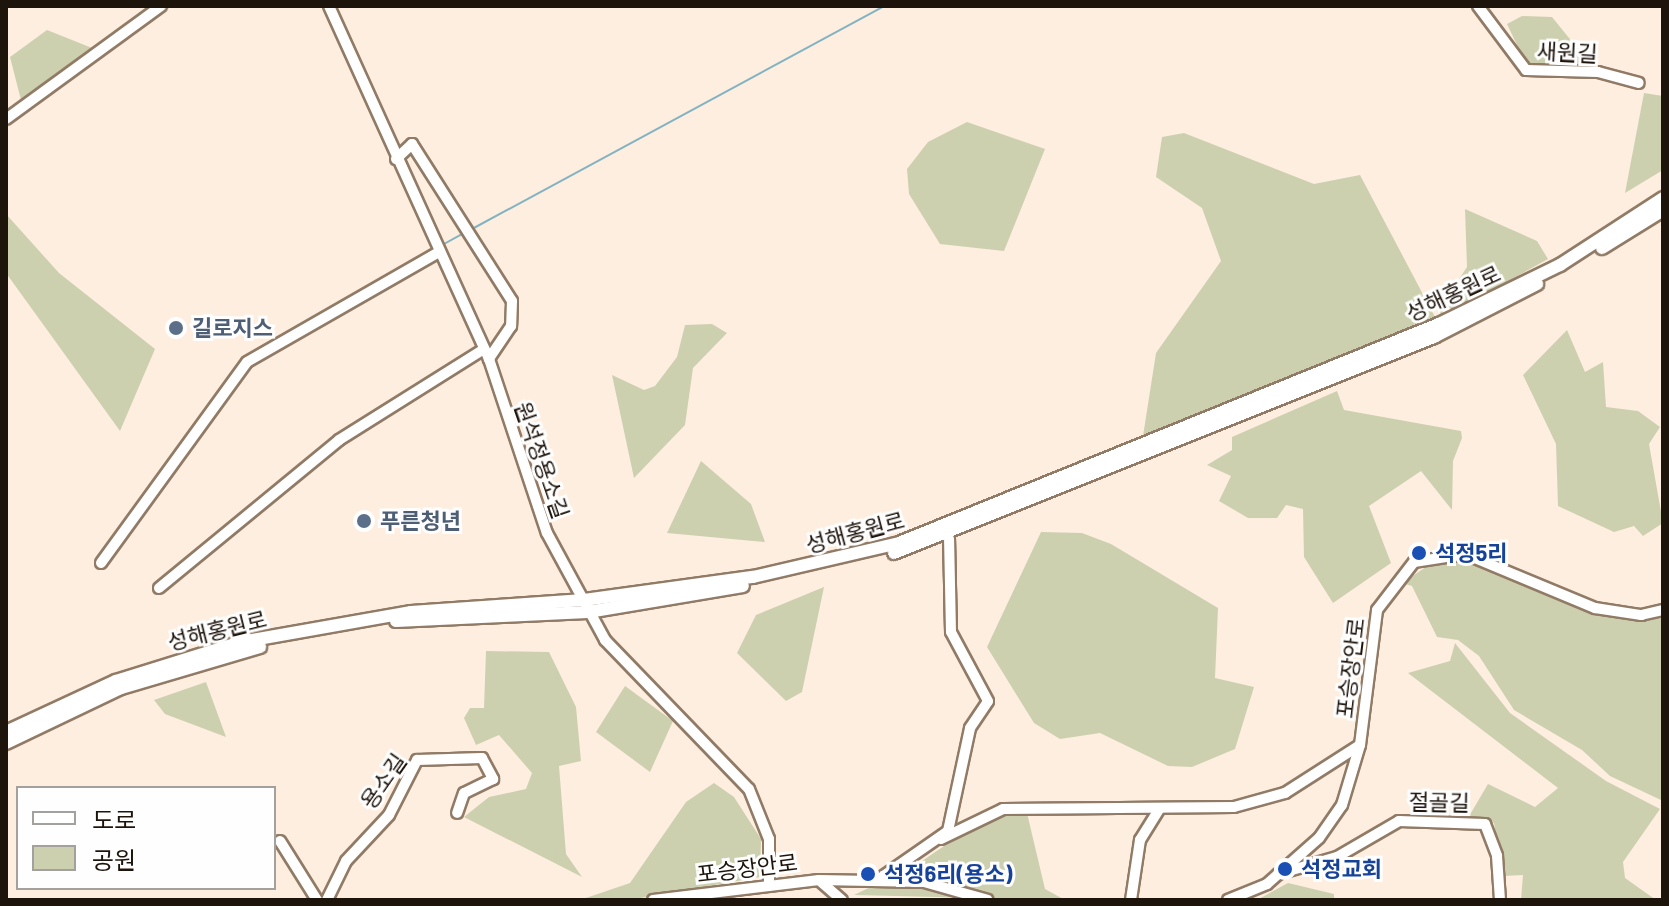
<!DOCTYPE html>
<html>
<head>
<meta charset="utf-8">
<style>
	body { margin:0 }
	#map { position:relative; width:1669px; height:906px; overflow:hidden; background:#fdeee0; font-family:Barlow,"Noto Sans KR",sans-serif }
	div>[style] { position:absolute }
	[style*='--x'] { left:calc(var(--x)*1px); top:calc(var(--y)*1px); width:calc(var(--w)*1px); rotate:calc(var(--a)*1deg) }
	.green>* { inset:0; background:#cdd0ae }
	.stream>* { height:2px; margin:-1px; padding:0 1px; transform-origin:1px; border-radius:1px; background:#83b3c1 }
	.roads { filter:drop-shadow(2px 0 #917b66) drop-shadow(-2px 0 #917b66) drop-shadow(0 2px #917b66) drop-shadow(0 -2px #917b66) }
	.minor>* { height:10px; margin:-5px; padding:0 5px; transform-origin:5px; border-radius:5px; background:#fff }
	.major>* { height:12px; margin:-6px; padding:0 6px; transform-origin:6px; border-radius:6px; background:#fff }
	.dots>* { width:22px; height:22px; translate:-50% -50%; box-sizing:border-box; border:4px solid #fefefe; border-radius:50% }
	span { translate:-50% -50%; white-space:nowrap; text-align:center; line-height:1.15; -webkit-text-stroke:6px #fefefe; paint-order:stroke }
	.street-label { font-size:22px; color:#1d140c }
	.service-label { font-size:22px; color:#4e5e75; font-weight:700 }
	.left { translate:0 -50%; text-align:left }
	.transit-label { font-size:22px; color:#164399; font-weight:700 }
	.frame { position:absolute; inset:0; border:8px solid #1d140c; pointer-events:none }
	.legend { position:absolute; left:16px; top:786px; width:260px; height:104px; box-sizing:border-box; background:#fefefe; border:2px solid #a4a09d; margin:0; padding:10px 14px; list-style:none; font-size:24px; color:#1d140c }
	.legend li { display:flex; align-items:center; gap:16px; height:40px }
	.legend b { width:40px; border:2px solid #a4a09d }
</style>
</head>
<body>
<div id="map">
	<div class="green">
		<i style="clip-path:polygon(1522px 16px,1552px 17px,1591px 65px,1526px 64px,1507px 24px)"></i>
		<i style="clip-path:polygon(47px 30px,92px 48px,21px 100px,10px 57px)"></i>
		<i style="clip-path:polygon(1644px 93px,1663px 96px,1663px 170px,1625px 193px)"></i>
		<i style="clip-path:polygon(967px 122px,1045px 149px,1004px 251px,940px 244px,909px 194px,907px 169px,928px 142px)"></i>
		<i style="clip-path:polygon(1184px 133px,1314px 184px,1360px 175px,1436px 319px,1143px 436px,1156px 353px,1221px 261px,1202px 208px,1156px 177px,1162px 137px)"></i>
		<i style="clip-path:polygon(1465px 209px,1537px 241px,1548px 259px,1442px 318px,1439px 309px,1467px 267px)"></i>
		<i style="clip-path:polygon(6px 214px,59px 273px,155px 349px,120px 431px,6px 273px)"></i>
		<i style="clip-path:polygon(712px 324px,727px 333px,693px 368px,685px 425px,634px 478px,612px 375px,644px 390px,655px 386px,677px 357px,685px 325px)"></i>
		<i style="clip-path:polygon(1567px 330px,1585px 372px,1603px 362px,1606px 407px,1638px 411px,1660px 427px,1649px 444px,1663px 523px,1643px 536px,1634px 526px,1614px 532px,1558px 506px,1556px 444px,1523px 375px)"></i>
		<i style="clip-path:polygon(1337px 391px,1344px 410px,1461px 431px,1462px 438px,1453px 461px,1452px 510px,1421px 471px,1369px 506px,1391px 563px,1333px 603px,1304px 557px,1303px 509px,1286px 505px,1277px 518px,1248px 518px,1219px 501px,1231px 476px,1207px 465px,1232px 450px,1232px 437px)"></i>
		<i style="clip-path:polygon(701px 461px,751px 504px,765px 542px,667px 533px)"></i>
		<i style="clip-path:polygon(1041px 532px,1082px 533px,1111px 544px,1218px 608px,1215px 678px,1254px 687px,1235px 749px,1192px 767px,1168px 766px,1100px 733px,1060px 739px,1034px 723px,987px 647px)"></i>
		<i style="clip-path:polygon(1435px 561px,1465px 561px,1596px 614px,1663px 618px,1663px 801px,1610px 776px,1582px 750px,1514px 710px,1479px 656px,1458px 640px,1437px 637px,1412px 586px,1402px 583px)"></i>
		<i style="clip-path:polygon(824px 587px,802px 692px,786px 701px,737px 653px,756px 615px)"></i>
		<i style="clip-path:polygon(1455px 643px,1510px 713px,1606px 781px,1660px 809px,1623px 862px,1625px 878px,1656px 900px,1521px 900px,1523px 875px,1503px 876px,1494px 823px,1468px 818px,1488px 784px,1535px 807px,1558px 788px,1408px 673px,1450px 661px)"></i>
		<i style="clip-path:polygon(486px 651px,549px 652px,576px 707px,581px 761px,559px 766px,566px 854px,582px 877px,464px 817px,489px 797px,526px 789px,532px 773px,499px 735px,476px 745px,464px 718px,470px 708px,484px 708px)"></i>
		<i style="clip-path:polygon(206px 682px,226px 737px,165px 714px,154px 700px)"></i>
		<i style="clip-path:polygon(625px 686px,673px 721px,650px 772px,596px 732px)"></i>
		<i style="clip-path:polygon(714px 783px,734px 797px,761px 839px,760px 877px,629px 900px,580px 900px,630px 883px,686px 802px)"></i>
		<i style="clip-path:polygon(993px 813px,1027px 813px,1045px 889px,1065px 900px,854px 895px,916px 865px)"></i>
		<i style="clip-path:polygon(1288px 883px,1334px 894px,1334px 900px,1257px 900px)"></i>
	</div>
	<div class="stream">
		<i style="--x:472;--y:229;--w:468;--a:-28.4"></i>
		<i style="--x:444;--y:244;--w:21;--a:-29"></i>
	</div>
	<div class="roads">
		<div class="minor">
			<i style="--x:329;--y:6;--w:388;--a:65.6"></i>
			<i style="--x:489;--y:359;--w:183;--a:71.6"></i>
			<i style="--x:547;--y:533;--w:122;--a:61.5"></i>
			<i style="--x:605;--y:640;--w:207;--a:46"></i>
			<i style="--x:749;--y:789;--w:54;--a:68.2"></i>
			<i style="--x:769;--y:839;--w:47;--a:90"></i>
			<i style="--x:1478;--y:6;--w:80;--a:53.1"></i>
			<i style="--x:1526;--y:70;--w:72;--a:1.6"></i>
			<i style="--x:1598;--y:72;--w:42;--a:15"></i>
			<i style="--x:6;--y:119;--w:192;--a:-36.1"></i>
			<i style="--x:396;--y:159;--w:22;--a:-43"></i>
			<i style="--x:412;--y:144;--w:186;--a:57.5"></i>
			<i style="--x:512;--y:301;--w:25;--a:92"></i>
			<i style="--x:511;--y:326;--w:40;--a:124"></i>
			<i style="--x:101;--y:563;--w:248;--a:-54"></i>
			<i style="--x:247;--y:362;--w:221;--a:-29.8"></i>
			<i style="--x:159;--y:588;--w:233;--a:-39.4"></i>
			<i style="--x:339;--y:440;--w:171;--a:-32.1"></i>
			<i style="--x:941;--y:839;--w:69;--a:-25.8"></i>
			<i style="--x:1003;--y:809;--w:231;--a:-0.5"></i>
			<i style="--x:1234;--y:807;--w:53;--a:-15.4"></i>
			<i style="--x:1285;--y:793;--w:89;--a:-32.6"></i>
			<i style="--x:280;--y:841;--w:70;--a:57.9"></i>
			<i style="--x:1278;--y:874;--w:61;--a:-16.1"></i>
			<i style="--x:1337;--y:857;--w:72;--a:-30.1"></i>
			<i style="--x:1399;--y:821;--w:86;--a:2"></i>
			<i style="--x:1485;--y:824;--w:34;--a:69"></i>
			<i style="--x:1497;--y:856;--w:44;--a:86.1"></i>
			<i style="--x:820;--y:881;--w:29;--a:41"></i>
			<i style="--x:876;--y:881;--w:88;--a:-34.8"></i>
			<i style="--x:948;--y:831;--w:105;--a:-77.9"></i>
			<i style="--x:970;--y:728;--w:32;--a:-56"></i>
			<i style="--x:988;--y:701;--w:78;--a:-118.2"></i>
			<i style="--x:951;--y:632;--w:93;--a:-91.2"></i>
			<i style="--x:327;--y:900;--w:43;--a:-64"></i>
			<i style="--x:346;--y:861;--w:63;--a:-46.9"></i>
			<i style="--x:389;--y:815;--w:62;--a:-63"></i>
			<i style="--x:417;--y:760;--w:65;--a:-1.8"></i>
			<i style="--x:482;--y:758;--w:24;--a:62"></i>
			<i style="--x:493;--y:779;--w:32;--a:154"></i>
			<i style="--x:464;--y:793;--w:21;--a:109"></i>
			<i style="--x:653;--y:900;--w:167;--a:-6.9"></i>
			<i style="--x:819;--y:880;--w:105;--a:1.1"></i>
			<i style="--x:924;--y:882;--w:66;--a:15.7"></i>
			<i style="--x:1131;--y:900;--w:61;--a:-81.5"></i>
			<i style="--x:1140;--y:840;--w:36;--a:-58"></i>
			<i style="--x:1228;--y:900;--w:42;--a:-22.3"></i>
			<i style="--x:1267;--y:884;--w:69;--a:-41.5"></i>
			<i style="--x:1319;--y:838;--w:40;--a:-55.1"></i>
			<i style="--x:1342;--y:805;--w:63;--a:-73.3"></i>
			<i style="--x:1360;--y:745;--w:136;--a:-82.8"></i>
			<i style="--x:1377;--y:610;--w:61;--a:-52.4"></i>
			<i style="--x:1414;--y:562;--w:52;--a:-8.9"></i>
			<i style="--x:1465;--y:554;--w:141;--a:22.6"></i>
			<i style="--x:1595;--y:608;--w:47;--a:8.7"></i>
			<i style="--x:1641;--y:615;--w:23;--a:-13"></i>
		</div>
		<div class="major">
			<i style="--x:1602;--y:248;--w:72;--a:-31.9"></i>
			<i style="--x:894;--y:553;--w:582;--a:-21.8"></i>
			<i style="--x:1434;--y:337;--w:116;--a:-27.2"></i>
			<i style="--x:396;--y:621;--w:192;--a:-2.7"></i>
			<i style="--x:588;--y:612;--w:157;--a:-9.5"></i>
			<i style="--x:6;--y:732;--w:121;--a:-24.9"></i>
			<i style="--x:116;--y:681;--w:131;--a:-17.3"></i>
			<i style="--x:241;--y:642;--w:173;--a:-10"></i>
			<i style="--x:411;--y:612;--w:173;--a:-4"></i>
			<i style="--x:584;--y:600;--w:171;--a:-7.8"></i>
			<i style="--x:753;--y:577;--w:150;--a:-13.1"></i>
			<i style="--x:899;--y:543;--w:583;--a:-22.08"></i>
			<i style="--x:1439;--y:324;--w:135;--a:-26"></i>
			<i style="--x:1560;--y:265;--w:123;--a:-33"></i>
			<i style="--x:6;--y:743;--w:127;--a:-25.6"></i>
			<i style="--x:121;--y:688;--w:145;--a:-16.4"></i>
		</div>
	</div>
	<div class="dots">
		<i style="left:176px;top:328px;background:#5c6f8a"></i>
		<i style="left:364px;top:521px;background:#5c6f8a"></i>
		<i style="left:1419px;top:553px;background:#1a4fb4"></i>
		<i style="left:1285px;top:869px;background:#1a4fb4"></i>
		<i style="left:868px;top:874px;background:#1a4fb4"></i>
	</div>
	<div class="street-label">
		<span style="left:1567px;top:52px;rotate:3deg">새원길</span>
		<span style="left:1453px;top:293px;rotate:-25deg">성해홍원로</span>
		<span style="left:542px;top:460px;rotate:71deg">원석정용소길</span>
		<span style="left:855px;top:532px;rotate:-15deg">성해홍원로</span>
		<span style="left:217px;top:630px;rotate:-14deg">성해홍원로</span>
		<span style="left:1350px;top:668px;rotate:-83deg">포승장안로</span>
		<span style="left:383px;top:781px;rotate:-55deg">용소길</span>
		<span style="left:1439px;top:802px;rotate:1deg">절골길</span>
		<span style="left:747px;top:868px;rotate:-7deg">포승장안로</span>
	</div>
	<div class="service-label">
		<span class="left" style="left:192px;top:328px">길로지스</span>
		<span class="left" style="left:380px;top:521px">푸른청년</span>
	</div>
	<div class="transit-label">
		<span class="left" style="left:1435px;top:553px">석정5리</span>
		<span class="left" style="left:1301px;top:869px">석정교회</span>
		<span class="left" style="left:884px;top:874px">석정6리(용소)</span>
	</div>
	<div class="frame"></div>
	<ul class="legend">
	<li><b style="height:10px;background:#fff"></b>도로</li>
	<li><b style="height:22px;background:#cdd0ae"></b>공원</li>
	</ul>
</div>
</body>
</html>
